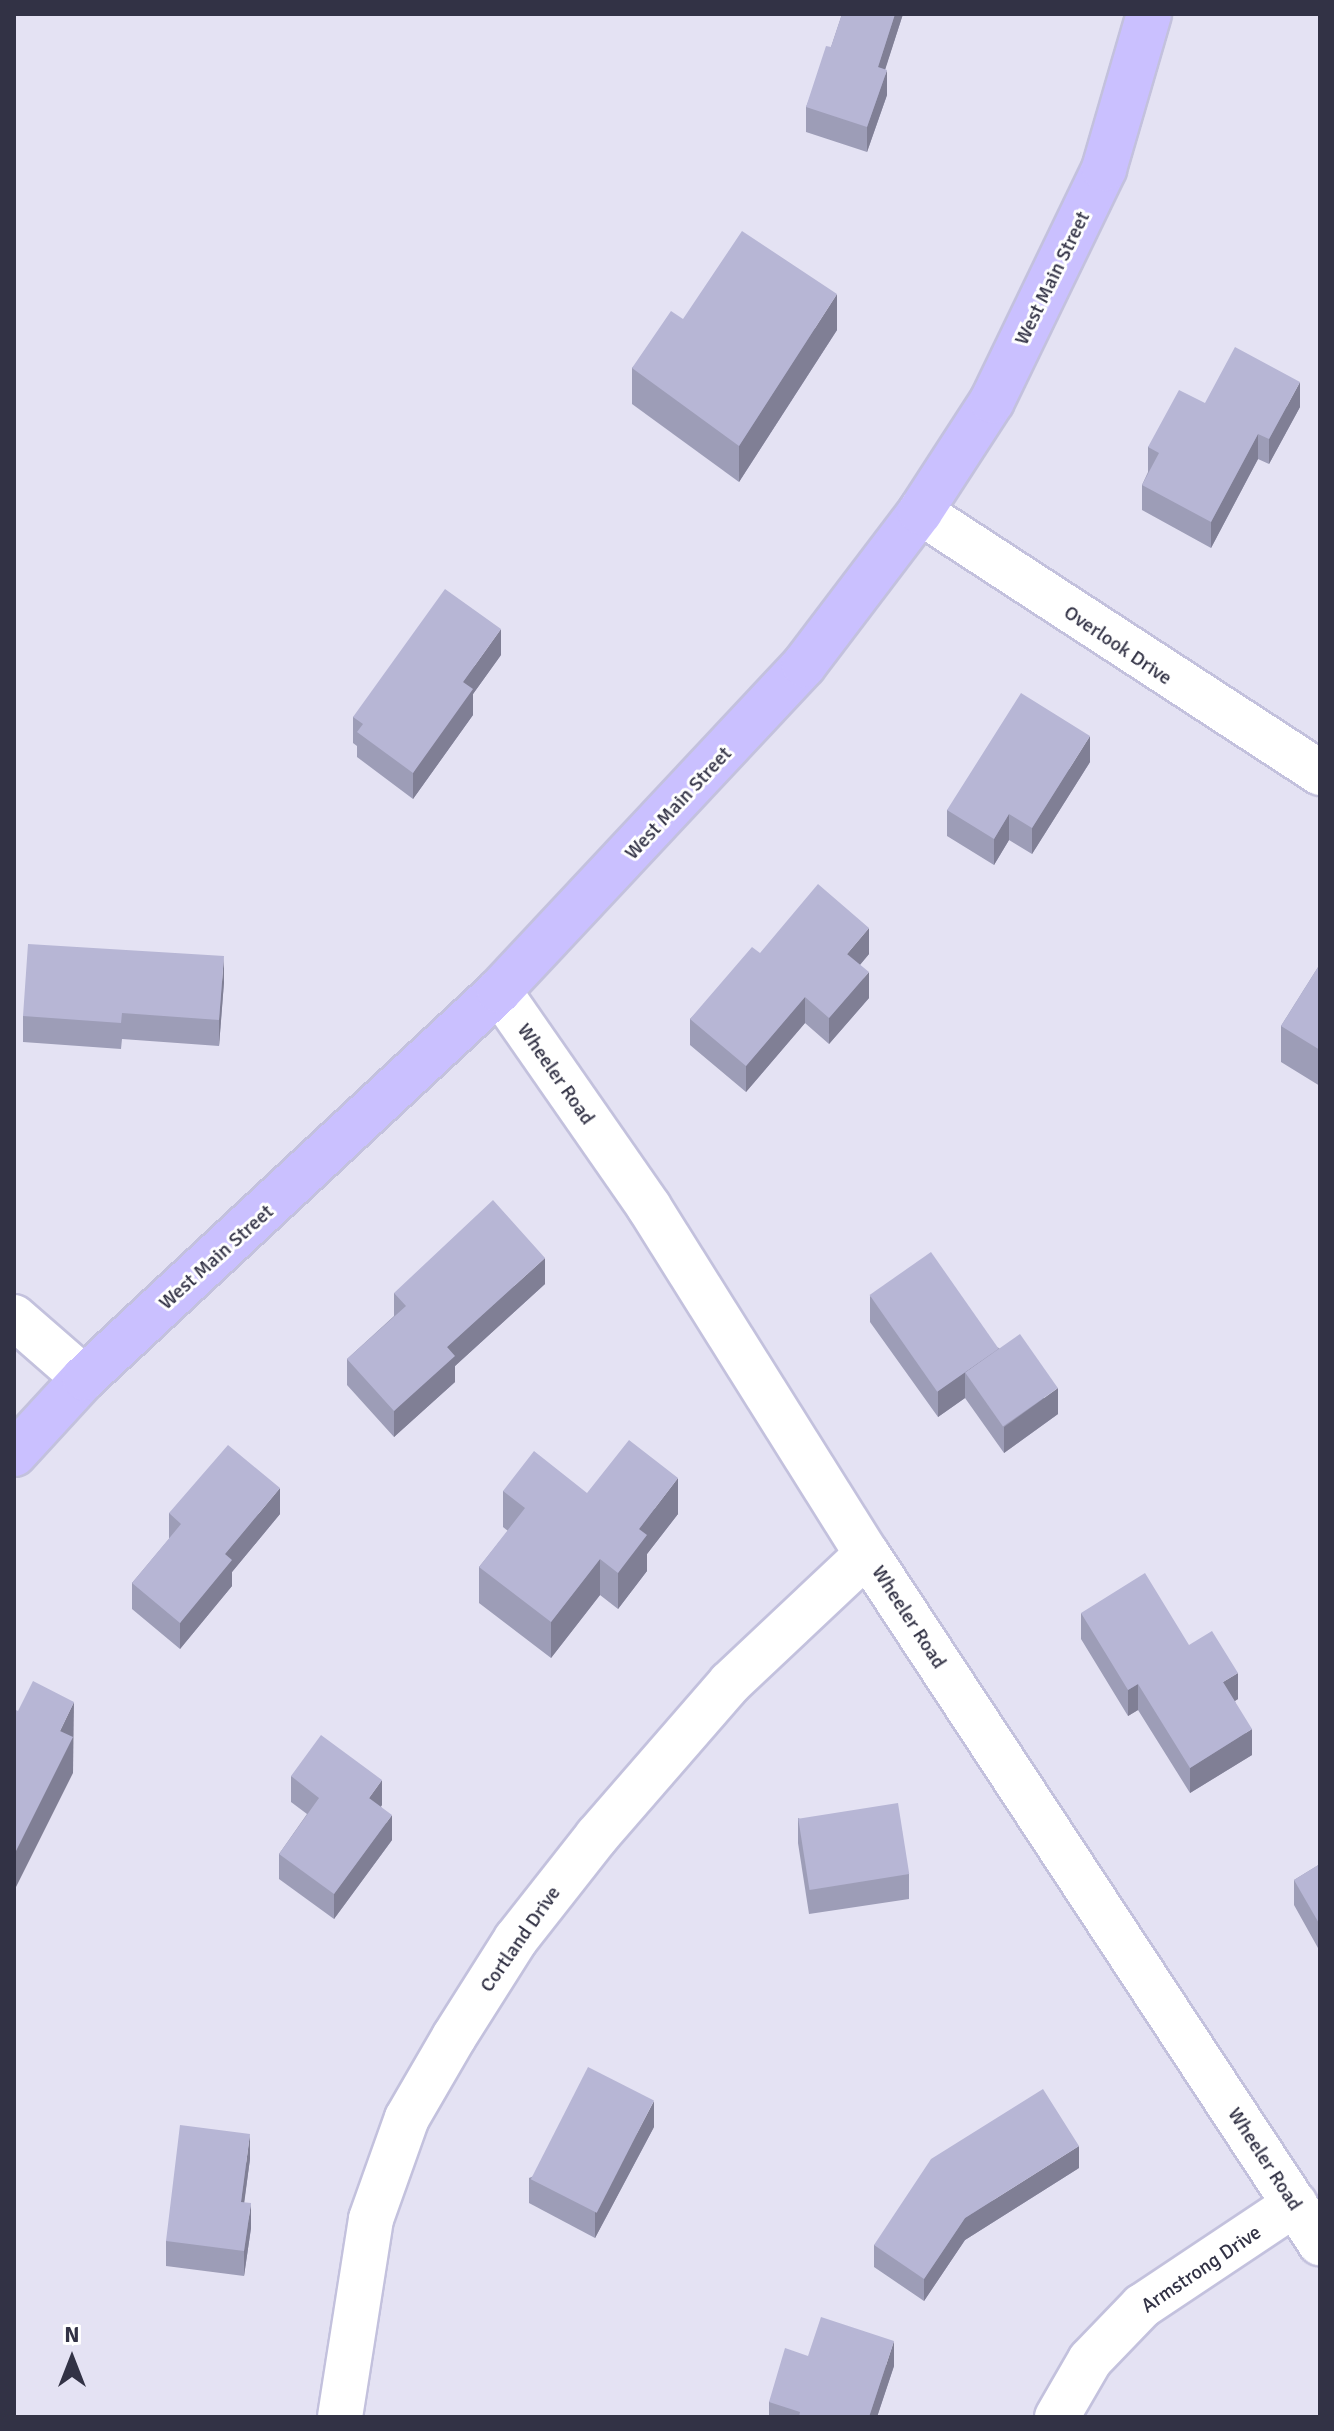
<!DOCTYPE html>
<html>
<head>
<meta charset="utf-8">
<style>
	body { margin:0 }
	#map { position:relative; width:1334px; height:2431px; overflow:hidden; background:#e4e2f3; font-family:Signika,sans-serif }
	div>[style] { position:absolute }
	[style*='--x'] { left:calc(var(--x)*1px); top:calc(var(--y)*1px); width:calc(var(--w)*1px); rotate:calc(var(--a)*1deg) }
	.roads { filter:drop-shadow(2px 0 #c3c1dd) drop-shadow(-2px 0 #c3c1dd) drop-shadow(0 2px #c3c1dd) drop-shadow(0 -2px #c3c1dd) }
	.street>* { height:44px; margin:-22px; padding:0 22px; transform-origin:22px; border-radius:22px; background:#fff }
	.secondary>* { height:44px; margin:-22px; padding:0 22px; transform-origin:22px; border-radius:22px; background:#cac0ff }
	.wall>* { inset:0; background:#9d9db7 }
	.shaded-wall>* { inset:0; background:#807f95 }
	.building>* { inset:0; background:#b7b6d5; transform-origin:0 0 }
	span { translate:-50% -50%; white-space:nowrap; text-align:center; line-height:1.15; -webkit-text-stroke:6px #fff; paint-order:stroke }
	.street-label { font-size:20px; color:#323245 }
	.frame { position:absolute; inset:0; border:16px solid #323245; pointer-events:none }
	.north { position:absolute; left:32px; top:2319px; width:80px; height:80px; -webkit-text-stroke:6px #fff; paint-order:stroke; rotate:0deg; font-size:22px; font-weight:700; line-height:32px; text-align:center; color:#323245 }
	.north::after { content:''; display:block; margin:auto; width:28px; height:36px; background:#323245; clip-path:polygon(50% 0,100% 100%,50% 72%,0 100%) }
</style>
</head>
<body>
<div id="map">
	<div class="roads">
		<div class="street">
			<i style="--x:920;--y:512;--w:478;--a:33.1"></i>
			<i style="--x:499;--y:991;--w:263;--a:55.2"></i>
			<i style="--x:649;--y:1207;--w:410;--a:57.9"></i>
			<i style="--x:867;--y:1554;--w:825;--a:56.68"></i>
			<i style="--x:14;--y:1317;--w:93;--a:41.1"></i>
			<i style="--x:340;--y:2417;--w:200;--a:-81.1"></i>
			<i style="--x:371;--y:2219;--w:107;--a:-70.4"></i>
			<i style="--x:407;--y:2118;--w:94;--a:-59.9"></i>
			<i style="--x:454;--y:2037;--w:116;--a:-57.7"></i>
			<i style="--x:516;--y:1939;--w:131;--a:-51.8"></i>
			<i style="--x:597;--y:1836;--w:203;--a:-49"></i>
			<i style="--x:730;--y:1683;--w:188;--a:-43.3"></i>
			<i style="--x:1057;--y:2417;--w:66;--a:-59.9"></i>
			<i style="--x:1090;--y:2360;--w:75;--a:-46.1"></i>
			<i style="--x:1142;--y:2306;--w:184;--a:-33.7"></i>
		</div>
		<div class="secondary">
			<i style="--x:14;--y:1454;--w:103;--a:-47.4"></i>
			<i style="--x:84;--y:1378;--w:567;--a:-43"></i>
			<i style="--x:499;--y:991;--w:446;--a:-46.9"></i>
			<i style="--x:804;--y:665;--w:192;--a:-52.8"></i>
			<i style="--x:920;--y:512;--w:132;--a:-57"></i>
			<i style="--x:992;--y:401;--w:258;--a:-64.2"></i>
			<i style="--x:1104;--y:169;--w:161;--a:-73.8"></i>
		</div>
	</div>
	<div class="wall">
		<i style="clip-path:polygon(842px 14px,903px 14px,885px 69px,887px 95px,867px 152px,806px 132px,806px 107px,831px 47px)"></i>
		<i style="clip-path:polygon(683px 319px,837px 330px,739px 482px,632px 404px,632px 368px)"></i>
		<i style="clip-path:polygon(1205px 403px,1300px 407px,1269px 464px,1258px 459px,1211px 548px,1142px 510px,1142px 485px,1148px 472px,1148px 447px)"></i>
		<i style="clip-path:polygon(501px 655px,473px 694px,473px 715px,413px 799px,357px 757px,357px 746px,353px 743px,353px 717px)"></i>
		<i style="clip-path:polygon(1090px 762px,1032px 854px,1009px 840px,994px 865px,947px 836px,947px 810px)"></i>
		<i style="clip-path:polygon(760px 953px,869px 954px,860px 965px,869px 998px,829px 1044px,805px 1023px,746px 1092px,690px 1045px,690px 1019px)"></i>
		<i style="clip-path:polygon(1320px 964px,1320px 1086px,1281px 1062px,1281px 1026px)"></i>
		<i style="clip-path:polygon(224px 982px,219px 1046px,122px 1039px,121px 1049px,23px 1042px,23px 1016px)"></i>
		<i style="clip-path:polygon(545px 1284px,455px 1366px,455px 1382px,394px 1437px,347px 1385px,347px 1359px,394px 1316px,394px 1293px)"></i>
		<i style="clip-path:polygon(870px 1296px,999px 1348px,1058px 1414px,1004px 1453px,965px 1398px,938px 1417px,870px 1322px)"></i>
		<i style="clip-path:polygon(503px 1491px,587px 1493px,678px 1514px,647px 1554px,647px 1571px,618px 1609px,600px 1595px,551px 1658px,479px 1603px,479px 1567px,508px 1531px,503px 1527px)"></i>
		<i style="clip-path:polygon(169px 1513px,280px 1514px,232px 1572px,232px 1586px,180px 1649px,132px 1609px,132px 1583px,169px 1539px)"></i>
		<i style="clip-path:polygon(1081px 1613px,1238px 1699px,1235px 1701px,1252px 1755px,1190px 1793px,1138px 1710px,1128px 1716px,1081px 1639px)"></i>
		<i style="clip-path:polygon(291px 1776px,382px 1805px,381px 1806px,392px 1840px,334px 1919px,279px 1879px,279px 1854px,307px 1814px,291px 1802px)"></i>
		<i style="clip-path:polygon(798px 1818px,909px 1874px,909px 1899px,809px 1914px,798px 1843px)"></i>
		<i style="clip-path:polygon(1320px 1864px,1320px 1970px,1318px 1967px,1318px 1948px,1294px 1905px,1294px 1880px)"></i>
		<i style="clip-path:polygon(654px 2127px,595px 2238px,529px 2203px,529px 2178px)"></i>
		<i style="clip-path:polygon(250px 2159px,244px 2202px,251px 2228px,244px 2276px,166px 2266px,166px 2241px)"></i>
		<i style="clip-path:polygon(1079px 2168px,965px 2240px,924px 2301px,874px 2267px,874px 2245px)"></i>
		<i style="clip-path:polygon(808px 2356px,894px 2366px,877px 2417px,769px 2417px,769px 2402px)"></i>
	</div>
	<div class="shaded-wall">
		<i style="clip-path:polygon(895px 14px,903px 14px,878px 92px,878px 67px)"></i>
		<i style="clip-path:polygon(887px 70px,887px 95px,867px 152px,867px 127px)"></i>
		<i style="clip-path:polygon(837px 294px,837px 330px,739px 482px,739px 446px)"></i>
		<i style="clip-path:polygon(1300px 382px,1300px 407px,1269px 464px,1269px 439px)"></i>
		<i style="clip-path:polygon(1258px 434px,1258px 459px,1211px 548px,1211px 522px)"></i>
		<i style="clip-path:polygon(501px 629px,501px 655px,473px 694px,473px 715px,413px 799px,413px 773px,463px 682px)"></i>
		<i style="clip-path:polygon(1090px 736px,1090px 762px,1032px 854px,1032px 828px)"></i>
		<i style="clip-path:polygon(1009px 814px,1009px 840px,994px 865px,994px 839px)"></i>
		<i style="clip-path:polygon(869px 928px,869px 954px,847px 980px,847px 954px)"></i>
		<i style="clip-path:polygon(224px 956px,224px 982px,219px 1046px,219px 1020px)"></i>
		<i style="clip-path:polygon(869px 972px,869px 998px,829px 1044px,829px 1018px)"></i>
		<i style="clip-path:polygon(805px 997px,805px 1023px,746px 1092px,746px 1066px)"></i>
		<i style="clip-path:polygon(545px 1258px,545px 1284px,455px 1366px,455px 1382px,394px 1437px,394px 1411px,447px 1347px)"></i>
		<i style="clip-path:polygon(999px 1348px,965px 1373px,965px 1398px,938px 1417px,938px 1391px)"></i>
		<i style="clip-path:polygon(1058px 1388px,1058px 1414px,1004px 1453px,1004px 1427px)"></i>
		<i style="clip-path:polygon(678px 1478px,678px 1514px,647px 1554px,647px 1571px,618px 1609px,618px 1573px,639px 1529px)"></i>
		<i style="clip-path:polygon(280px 1488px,280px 1514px,232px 1572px,232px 1586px,180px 1649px,180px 1623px,225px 1554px)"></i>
		<i style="clip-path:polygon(600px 1559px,600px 1595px,551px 1658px,551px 1622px)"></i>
		<i style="clip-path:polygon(1238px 1673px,1238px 1699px,1223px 1708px,1223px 1682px)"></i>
		<i style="clip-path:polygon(1138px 1684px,1138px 1710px,1128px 1716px,1128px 1690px)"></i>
		<i style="clip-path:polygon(74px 1702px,73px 1773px,14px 1891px,14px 1855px,60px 1731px)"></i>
		<i style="clip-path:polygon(1252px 1729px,1252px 1755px,1190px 1793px,1190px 1768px)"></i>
		<i style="clip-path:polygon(382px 1780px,382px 1805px,369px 1823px,369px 1798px)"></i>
		<i style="clip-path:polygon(392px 1815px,392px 1840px,334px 1919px,334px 1894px)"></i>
		<i style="clip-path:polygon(654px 2101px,654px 2127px,595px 2238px,595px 2213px)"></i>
		<i style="clip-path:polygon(250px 2134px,250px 2159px,241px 2227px,241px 2202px)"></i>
		<i style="clip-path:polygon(1079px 2146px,1079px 2168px,965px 2240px,924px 2301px,924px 2279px,965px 2218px)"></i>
		<i style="clip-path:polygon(251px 2203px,251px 2228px,244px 2276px,244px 2251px)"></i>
		<i style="clip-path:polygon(894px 2341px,894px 2366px,877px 2417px,869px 2417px)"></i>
	</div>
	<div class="building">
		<i style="clip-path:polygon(842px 14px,895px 14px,878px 67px,887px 70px,867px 127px,806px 107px,826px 46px,831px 47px)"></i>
		<i style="clip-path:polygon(742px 231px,837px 294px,739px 446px,632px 368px,671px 311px,683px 319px)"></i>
		<i style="clip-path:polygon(1235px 347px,1300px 382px,1269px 439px,1258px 434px,1211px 522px,1142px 485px,1159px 453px,1148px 447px,1179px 390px,1205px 403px)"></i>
		<i style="clip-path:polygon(445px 589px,501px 629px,463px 682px,473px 689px,413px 773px,357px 732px,363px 724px,353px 717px)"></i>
		<i style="clip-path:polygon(1021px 693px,1090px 736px,1032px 828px,1009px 814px,994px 839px,947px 810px)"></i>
		<i style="clip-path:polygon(818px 884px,869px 928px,847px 954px,869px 972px,829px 1018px,805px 997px,746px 1066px,690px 1019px,752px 947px,760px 953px)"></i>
		<i style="clip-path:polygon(28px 944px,224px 956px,219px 1020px,122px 1013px,121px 1023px,23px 1016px)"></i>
		<i style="clip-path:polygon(1320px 964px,1320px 1050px,1281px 1026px)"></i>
		<i style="clip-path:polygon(493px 1200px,545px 1258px,447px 1347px,455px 1356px,394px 1411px,347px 1359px,406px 1306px,394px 1293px)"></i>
		<i style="left:931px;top:1252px;width:118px;height:75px;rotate:55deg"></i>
		<i style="left:1020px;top:1334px;width:66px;height:67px;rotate:55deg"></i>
		<i style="clip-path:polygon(629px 1440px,678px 1478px,639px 1529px,647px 1535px,618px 1573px,600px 1559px,551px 1622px,479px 1567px,525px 1508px,503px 1491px,534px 1451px,587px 1493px)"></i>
		<i style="clip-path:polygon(228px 1445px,280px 1488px,225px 1554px,232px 1560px,180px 1623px,132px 1583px,181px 1524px,169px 1513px)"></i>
		<i style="clip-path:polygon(1145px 1573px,1189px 1645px,1212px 1631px,1238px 1673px,1223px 1682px,1252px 1729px,1190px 1768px,1138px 1684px,1128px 1690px,1081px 1613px)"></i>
		<i style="clip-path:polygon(33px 1681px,74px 1702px,60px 1731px,73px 1737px,14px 1855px,14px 1709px,18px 1711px)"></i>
		<i style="clip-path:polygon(321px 1735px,382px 1780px,369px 1798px,392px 1815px,334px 1894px,279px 1854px,319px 1798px,291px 1776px)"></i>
		<i style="left:898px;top:1803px;width:72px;height:101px;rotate:81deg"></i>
		<i style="clip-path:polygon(1320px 1864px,1320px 1925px,1294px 1880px)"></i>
		<i style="left:588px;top:2067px;width:74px;height:126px;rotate:27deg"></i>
		<i style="clip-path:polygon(1043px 2089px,1079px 2146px,965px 2218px,924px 2279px,874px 2245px,931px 2159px)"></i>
		<i style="clip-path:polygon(180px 2125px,250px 2134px,241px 2202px,251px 2203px,244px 2251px,166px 2241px)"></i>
		<i style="clip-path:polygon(821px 2317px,894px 2341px,869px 2417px,799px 2417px,800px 2412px,769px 2402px,785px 2348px,808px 2356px)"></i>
	</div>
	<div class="street-label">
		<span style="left:1052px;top:278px;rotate:-64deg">West Main Street</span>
		<span style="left:1118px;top:645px;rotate:34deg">Overlook Drive</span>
		<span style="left:678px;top:803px;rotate:-47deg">West Main Street</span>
		<span style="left:556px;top:1074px;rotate:55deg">Wheeler Road</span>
		<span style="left:216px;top:1257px;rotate:-42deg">West Main Street</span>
		<span style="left:909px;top:1617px;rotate:57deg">Wheeler Road</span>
		<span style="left:520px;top:1939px;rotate:-55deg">Cortland Drive</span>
		<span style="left:1265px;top:2159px;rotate:57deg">Wheeler Road</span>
		<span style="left:1201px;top:2269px;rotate:-34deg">Armstrong Drive</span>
	</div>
	<div class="frame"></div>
	<div class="north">N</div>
</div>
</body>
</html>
